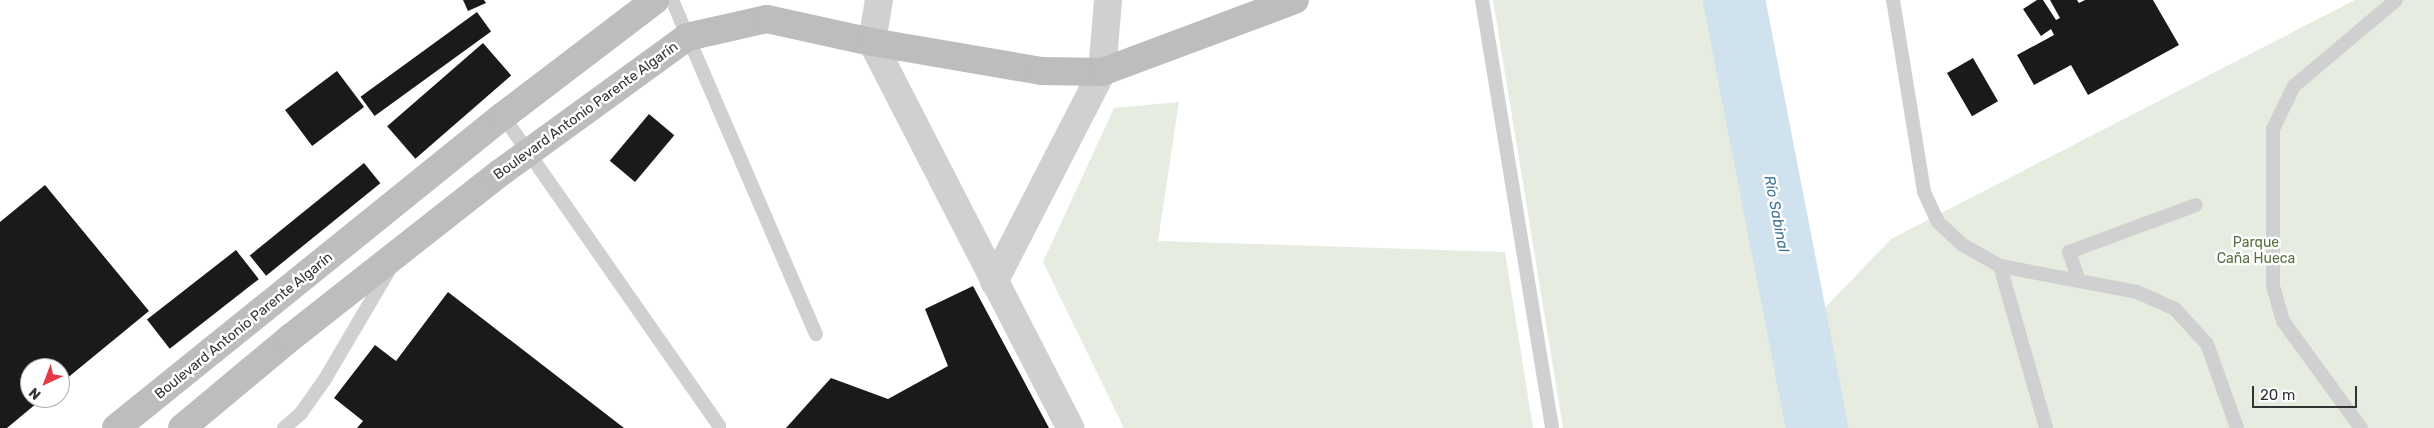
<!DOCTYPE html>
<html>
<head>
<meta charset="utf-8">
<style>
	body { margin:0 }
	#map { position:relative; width:2434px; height:428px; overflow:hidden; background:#fff; font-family:Rubik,sans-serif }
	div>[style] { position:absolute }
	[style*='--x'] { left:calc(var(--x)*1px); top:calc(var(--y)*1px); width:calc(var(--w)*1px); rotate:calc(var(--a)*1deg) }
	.green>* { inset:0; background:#e6ecdf }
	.river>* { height:62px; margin:-31px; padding:0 31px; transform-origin:31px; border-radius:31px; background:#cfe2ee }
	.building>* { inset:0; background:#1a1a1a; transform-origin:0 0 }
	.service>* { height:14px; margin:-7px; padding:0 7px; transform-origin:7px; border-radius:7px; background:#d0d0d0 }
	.minor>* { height:28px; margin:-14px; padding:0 14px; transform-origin:14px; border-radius:14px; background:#d0d0d0 }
	.secondary>* { height:28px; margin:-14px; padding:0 14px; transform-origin:14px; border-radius:14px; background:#bdbdbd }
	span { translate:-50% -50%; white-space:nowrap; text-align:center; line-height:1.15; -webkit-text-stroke:5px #fff; paint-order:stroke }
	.street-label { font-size:14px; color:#333 }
	.park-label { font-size:14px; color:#56703f }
	.water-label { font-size:15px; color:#3f7597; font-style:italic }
	.north { position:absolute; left:20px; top:358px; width:50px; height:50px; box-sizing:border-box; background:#fff; border:1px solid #adadad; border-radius:50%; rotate:223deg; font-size:14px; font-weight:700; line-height:20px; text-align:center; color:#333 }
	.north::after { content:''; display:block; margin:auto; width:18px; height:22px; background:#e63946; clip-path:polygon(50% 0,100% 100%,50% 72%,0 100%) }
	.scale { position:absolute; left:2252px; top:386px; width:105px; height:22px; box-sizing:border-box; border:2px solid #333; border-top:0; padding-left:6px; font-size:15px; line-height:18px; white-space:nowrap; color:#333; -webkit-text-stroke:4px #fff; paint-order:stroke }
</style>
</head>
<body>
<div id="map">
	<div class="green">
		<i style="clip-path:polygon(1493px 0,1734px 0,1798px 336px,1891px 239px,2355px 0,2434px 0,2434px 428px,1563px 428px)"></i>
		<i style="clip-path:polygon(1179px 102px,1158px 241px,1505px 252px,1533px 428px,1124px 428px,1043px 262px,1114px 108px)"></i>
	</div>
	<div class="river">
		<i style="--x:1734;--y:0;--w:436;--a:79"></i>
	</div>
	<div class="building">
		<i style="clip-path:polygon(463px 0,484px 0,486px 3px,468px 11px)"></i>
		<i style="clip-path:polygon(2037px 0,2043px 0,2056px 20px,2060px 18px,2050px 0,2077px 0,2079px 3px,2085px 0,2153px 0,2179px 45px,2088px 95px,2071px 65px,2034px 85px,2017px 55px,2054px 35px,2051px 29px,2041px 36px,2023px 9px)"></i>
		<i style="left:477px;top:12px;width:24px;height:144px;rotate:54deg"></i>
		<i style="left:483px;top:43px;width:43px;height:127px;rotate:49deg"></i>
		<i style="left:1973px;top:58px;width:50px;height:30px;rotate:60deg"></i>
		<i style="left:337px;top:71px;width:45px;height:65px;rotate:53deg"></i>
		<i style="left:649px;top:114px;width:33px;height:61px;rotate:40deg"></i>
		<i style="left:364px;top:163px;width:26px;height:147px;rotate:51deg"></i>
		<i style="clip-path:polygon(45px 185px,149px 311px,60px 384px,60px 368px,30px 368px,30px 398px,43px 398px,7px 428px,0 428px,0 222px)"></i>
		<i style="left:236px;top:250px;width:37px;height:113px;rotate:52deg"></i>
		<i style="clip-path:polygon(973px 286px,1049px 428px,786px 428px,831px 378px,888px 399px,948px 366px,925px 309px)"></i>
		<i style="clip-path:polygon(448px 292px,624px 428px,357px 428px,363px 421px,334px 398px,375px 345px,396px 361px)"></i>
	</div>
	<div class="service">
		<i style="--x:672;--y:0;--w:364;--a:66.7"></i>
		<i style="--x:1482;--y:0;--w:434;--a:80.7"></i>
		<i style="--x:1893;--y:0;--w:194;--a:80.8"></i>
		<i style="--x:1924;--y:192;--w:33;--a:65"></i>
		<i style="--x:1938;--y:222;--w:34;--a:43"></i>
		<i style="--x:1963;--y:245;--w:43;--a:29.6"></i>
		<i style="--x:2000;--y:266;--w:139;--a:10.7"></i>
		<i style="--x:2137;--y:292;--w:42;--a:24.1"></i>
		<i style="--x:2175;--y:309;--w:47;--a:47.6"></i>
		<i style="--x:2207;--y:344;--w:89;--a:70.3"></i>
		<i style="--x:503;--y:116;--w:378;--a:55.1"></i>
		<i style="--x:2000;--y:266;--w:168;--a:74.1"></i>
		<i style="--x:2079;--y:281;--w:31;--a:-109"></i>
		<i style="--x:2069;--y:252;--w:135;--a:-20.3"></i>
		<i style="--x:284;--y:428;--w:23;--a:-41"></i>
		<i style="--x:301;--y:413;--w:42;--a:-54.8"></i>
		<i style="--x:325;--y:379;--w:130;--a:-59.5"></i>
		<i style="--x:2361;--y:428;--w:132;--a:-126.1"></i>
		<i style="--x:2283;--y:321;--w:37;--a:-106"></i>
		<i style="--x:2273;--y:285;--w:156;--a:-90"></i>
		<i style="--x:2273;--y:129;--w:48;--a:-64"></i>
		<i style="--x:2294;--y:86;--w:133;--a:-40.1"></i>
	</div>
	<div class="minor">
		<i style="--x:879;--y:0;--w:43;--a:99.5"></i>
		<i style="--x:872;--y:42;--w:434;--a:62.8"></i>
		<i style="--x:994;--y:282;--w:236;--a:-62.8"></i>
		<i style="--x:1102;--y:72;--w:72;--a:-85.2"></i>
	</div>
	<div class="secondary">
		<i style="--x:116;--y:428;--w:497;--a:-38.9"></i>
		<i style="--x:503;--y:116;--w:191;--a:-37.3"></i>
		<i style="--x:182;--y:428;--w:141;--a:-39.8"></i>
		<i style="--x:290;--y:338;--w:267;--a:-38.2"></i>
		<i style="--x:500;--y:173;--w:231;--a:-36"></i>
		<i style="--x:687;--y:37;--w:82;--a:-12.7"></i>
		<i style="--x:767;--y:19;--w:107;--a:12.4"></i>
		<i style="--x:872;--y:42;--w:172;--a:9.7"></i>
		<i style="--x:1042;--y:71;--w:60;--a:1"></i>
		<i style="--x:1102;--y:72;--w:206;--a:-20.5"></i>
	</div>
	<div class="street-label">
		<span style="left:586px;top:111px;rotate:-36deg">Boulevard Antonio Parente Algarín</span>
		<span style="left:244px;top:326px;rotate:-39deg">Boulevard Antonio Parente Algarín</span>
	</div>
	<div class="park-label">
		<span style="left:2256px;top:251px">Parque<br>Caña Hueca</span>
	</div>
	<div class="water-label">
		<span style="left:1776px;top:214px;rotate:79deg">Río Sabinal</span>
	</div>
	<div class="north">N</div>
	<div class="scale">20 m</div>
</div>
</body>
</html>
